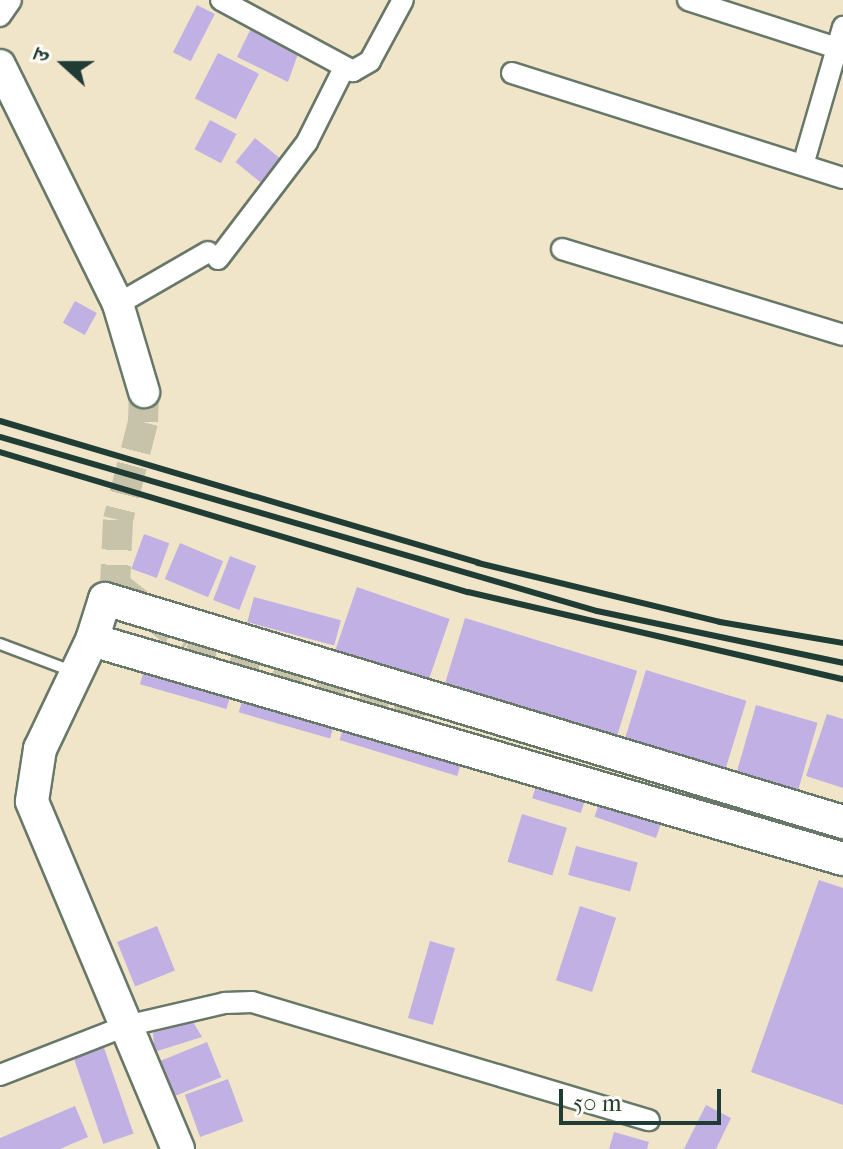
<!DOCTYPE html>
<html>
<head>
<meta charset="utf-8">
<style>
	body { margin:0 }
	#map { position:relative; width:843px; height:1149px; overflow:hidden; background:#f1e5c9; font-family:"IM FELL French Canon","Noto Serif Devanagari",serif }
	div>[style] { position:absolute }
	[style*='--x'] { left:calc(var(--x)*1px); top:calc(var(--y)*1px); width:calc(var(--w)*1px); rotate:calc(var(--a)*1deg) }
	.building>* { inset:0; background:#c1b0e4; transform-origin:0 0 }
	.primary-tunnel>* { height:30px; margin-top:-15px; transform-origin:0; background:repeating-linear-gradient(90deg,#c7c3ab 0 30px,transparent 0 45px) }
	.roads { filter:drop-shadow(2px 0 #687868) drop-shadow(-2px 0 #687868) drop-shadow(0 2px #687868) drop-shadow(0 -2px #687868) }
	.service>* { height:10px; margin:-5px; padding:0 5px; transform-origin:5px; border-radius:5px; background:#fff }
	.minor>* { height:20px; margin:-10px; padding:0 10px; transform-origin:10px; border-radius:10px; background:#fff }
	.primary>* { height:30px; margin:-15px; padding:0 15px; transform-origin:15px; border-radius:15px; background:#fff }
	.trunk>* { height:32px; margin:-16px; padding:0 16px; transform-origin:16px; border-radius:16px; background:#fff }
	.rail>* { height:6px; margin:-3px; padding:0 3px; transform-origin:3px; border-radius:3px; background:#1f3d34 }
	span { translate:-50% -50%; white-space:nowrap; text-align:center; line-height:1.15; -webkit-text-stroke:6px #fdfcf7; paint-order:stroke }
	.north { position:absolute; left:24px; top:24px; width:80px; height:80px; -webkit-text-stroke:6px #fdfcf7; paint-order:stroke; rotate:291deg; font-size:22px; font-weight:700; line-height:32px; text-align:center; color:#1f3d34 }
	.north::after { content:''; display:block; margin:auto; width:28px; height:36px; background:#1f3d34; clip-path:polygon(50% 0,100% 100%,50% 72%,0 100%) }
	.scale { position:absolute; left:559px; top:1089px; width:162px; height:36px; box-sizing:border-box; border:4px solid #1f3d34; border-top:0; padding-left:10px; font-size:24px; line-height:28px; white-space:nowrap; color:#1f3d34; -webkit-text-stroke:6px #fdfcf7; paint-order:stroke }
</style>
</head>
<body>
<div id="map">
	<div class="building">
		<i style="left:197px;top:5px;width:20px;height:53px;rotate:27deg"></i>
		<i style="clip-path:polygon(254px 22px,299px 51px,288px 82px,237px 57px)"></i>
		<i style="left:218px;top:53px;width:46px;height:51px;rotate:27deg"></i>
		<i style="left:210px;top:120px;width:30px;height:33px;rotate:28deg"></i>
		<i style="left:255px;top:138px;width:32px;height:31px;rotate:39deg"></i>
		<i style="left:75px;top:301px;width:25px;height:25px;rotate:29deg"></i>
		<i style="left:144px;top:534px;width:27px;height:37px;rotate:20deg"></i>
		<i style="left:180px;top:543px;width:47px;height:39px;rotate:23deg"></i>
		<i style="left:230px;top:556px;width:28px;height:47px;rotate:21deg"></i>
		<i style="left:357px;top:587px;width:98px;height:71px;rotate:19deg"></i>
		<i style="left:254px;top:597px;width:90px;height:26px;rotate:15deg"></i>
		<i style="left:465px;top:618px;width:180px;height:75px;rotate:17deg"></i>
		<i style="left:146px;top:663px;width:90px;height:22px;rotate:16deg"></i>
		<i style="left:646px;top:670px;width:105px;height:71px;rotate:17deg"></i>
		<i style="left:244px;top:694px;width:95px;height:19px;rotate:16deg"></i>
		<i style="left:756px;top:705px;width:64px;height:70px;rotate:16deg"></i>
		<i style="clip-path:polygon(827px 714px,843px 719px,843px 788px,806px 776px)"></i>
		<i style="left:346px;top:719px;width:123px;height:22px;rotate:17deg"></i>
		<i style="left:538px;top:779px;width:51px;height:20px;rotate:17deg"></i>
		<i style="left:602px;top:795px;width:65px;height:23px;rotate:19deg"></i>
		<i style="left:522px;top:814px;width:47px;height:50px;rotate:17deg"></i>
		<i style="left:576px;top:846px;width:64px;height:30px;rotate:15deg"></i>
		<i style="clip-path:polygon(819px 880px,843px 888px,843px 1105px,751px 1072px)"></i>
		<i style="left:580px;top:906px;width:38px;height:78px;rotate:18deg"></i>
		<i style="left:157px;top:926px;width:48px;height:43px;rotate:68deg"></i>
		<i style="left:430px;top:941px;width:26px;height:80px;rotate:16deg"></i>
		<i style="clip-path:polygon(192px 1020px,202px 1037px,154px 1052px,153px 1030px)"></i>
		<i style="left:101px;top:1039px;width:100px;height:32px;rotate:71deg"></i>
		<i style="left:207px;top:1042px;width:38px;height:50px;rotate:68deg"></i>
		<i style="left:228px;top:1079px;width:45px;height:46px;rotate:70deg"></i>
		<i style="clip-path:polygon(706px 1105px,731px 1118px,716px 1149px,684px 1149px)"></i>
		<i style="clip-path:polygon(75px 1106px,88px 1137px,60px 1149px,0 1149px,0 1138px)"></i>
		<i style="clip-path:polygon(614px 1132px,649px 1142px,647px 1149px,609px 1149px)"></i>
	</div>
	<div class="primary-tunnel">
		<i style="--x:144;--y:392;--w:30;--a:92"></i>
		<i style="--x:143;--y:422;--w:101;--a:104.3"></i>
		<i style="--x:118;--y:520;--w:65;--a:92.6"></i>
		<i style="--x:115;--y:585;--w:93;--a:38.5"></i>
		<i style="--x:188;--y:643;--w:215;--a:16.8"></i>
		<i style="--x:394;--y:705;--w:44;--a:-7.8"></i>
	</div>
	<div class="roads">
		<div class="service">
			<i style="--x:0;--y:644;--w:79;--a:20.7"></i>
		</div>
		<div class="minor">
			<i style="--x:221;--y:0;--w:150;--a:28.3"></i>
			<i style="--x:353;--y:71;--w:20;--a:-30"></i>
			<i style="--x:370;--y:61;--w:69;--a:-61.6"></i>
			<i style="--x:688;--y:0;--w:157;--a:17.9"></i>
			<i style="--x:0;--y:16;--w:19;--a:-55"></i>
			<i style="--x:512;--y:73;--w:347;--a:17.6"></i>
			<i style="--x:803;--y:165;--w:144;--a:-73.8"></i>
			<i style="--x:562;--y:249;--w:294;--a:17"></i>
			<i style="--x:218;--y:259;--w:147;--a:-52.7"></i>
			<i style="--x:307;--y:142;--w:80;--a:-63.4"></i>
			<i style="--x:118;--y:304;--w:104;--a:-30"></i>
			<i style="--x:0;--y:1075;--w:135;--a:-21.3"></i>
			<i style="--x:126;--y:1026;--w:102;--a:-13.1"></i>
			<i style="--x:225;--y:1003;--w:27;--a:-2"></i>
			<i style="--x:252;--y:1002;--w:414;--a:16.6"></i>
		</div>
		<div class="primary">
			<i style="--x:0;--y:65;--w:267;--a:63.7"></i>
			<i style="--x:118;--y:304;--w:92;--a:73.5"></i>
		</div>
		<div class="trunk">
			<i style="--x:92;--y:640;--w:782;--a:16.26"></i>
			<i style="--x:178;--y:1149;--w:377;--a:-112.8"></i>
			<i style="--x:32;--y:801;--w:53;--a:-81.3"></i>
			<i style="--x:40;--y:749;--w:121;--a:-64.5"></i>
			<i style="--x:92;--y:640;--w:43;--a:-72.4"></i>
			<i style="--x:105;--y:599;--w:771;--a:16.81"></i>
		</div>
	</div>
	<div class="rail">
		<i style="--x:0;--y:421;--w:499;--a:16.5"></i>
		<i style="--x:478;--y:563;--w:249;--a:13.7"></i>
		<i style="--x:720;--y:622;--w:125;--a:9.7"></i>
		<i style="--x:0;--y:437;--w:622;--a:16.25"></i>
		<i style="--x:597;--y:611;--w:251;--a:11.9"></i>
		<i style="--x:0;--y:452;--w:488;--a:16.7"></i>
		<i style="--x:468;--y:592;--w:385;--a:13.1"></i>
	</div>
	<div class="north">उ</div>
	<div class="scale">50 m</div>
</div>
</body>
</html>
